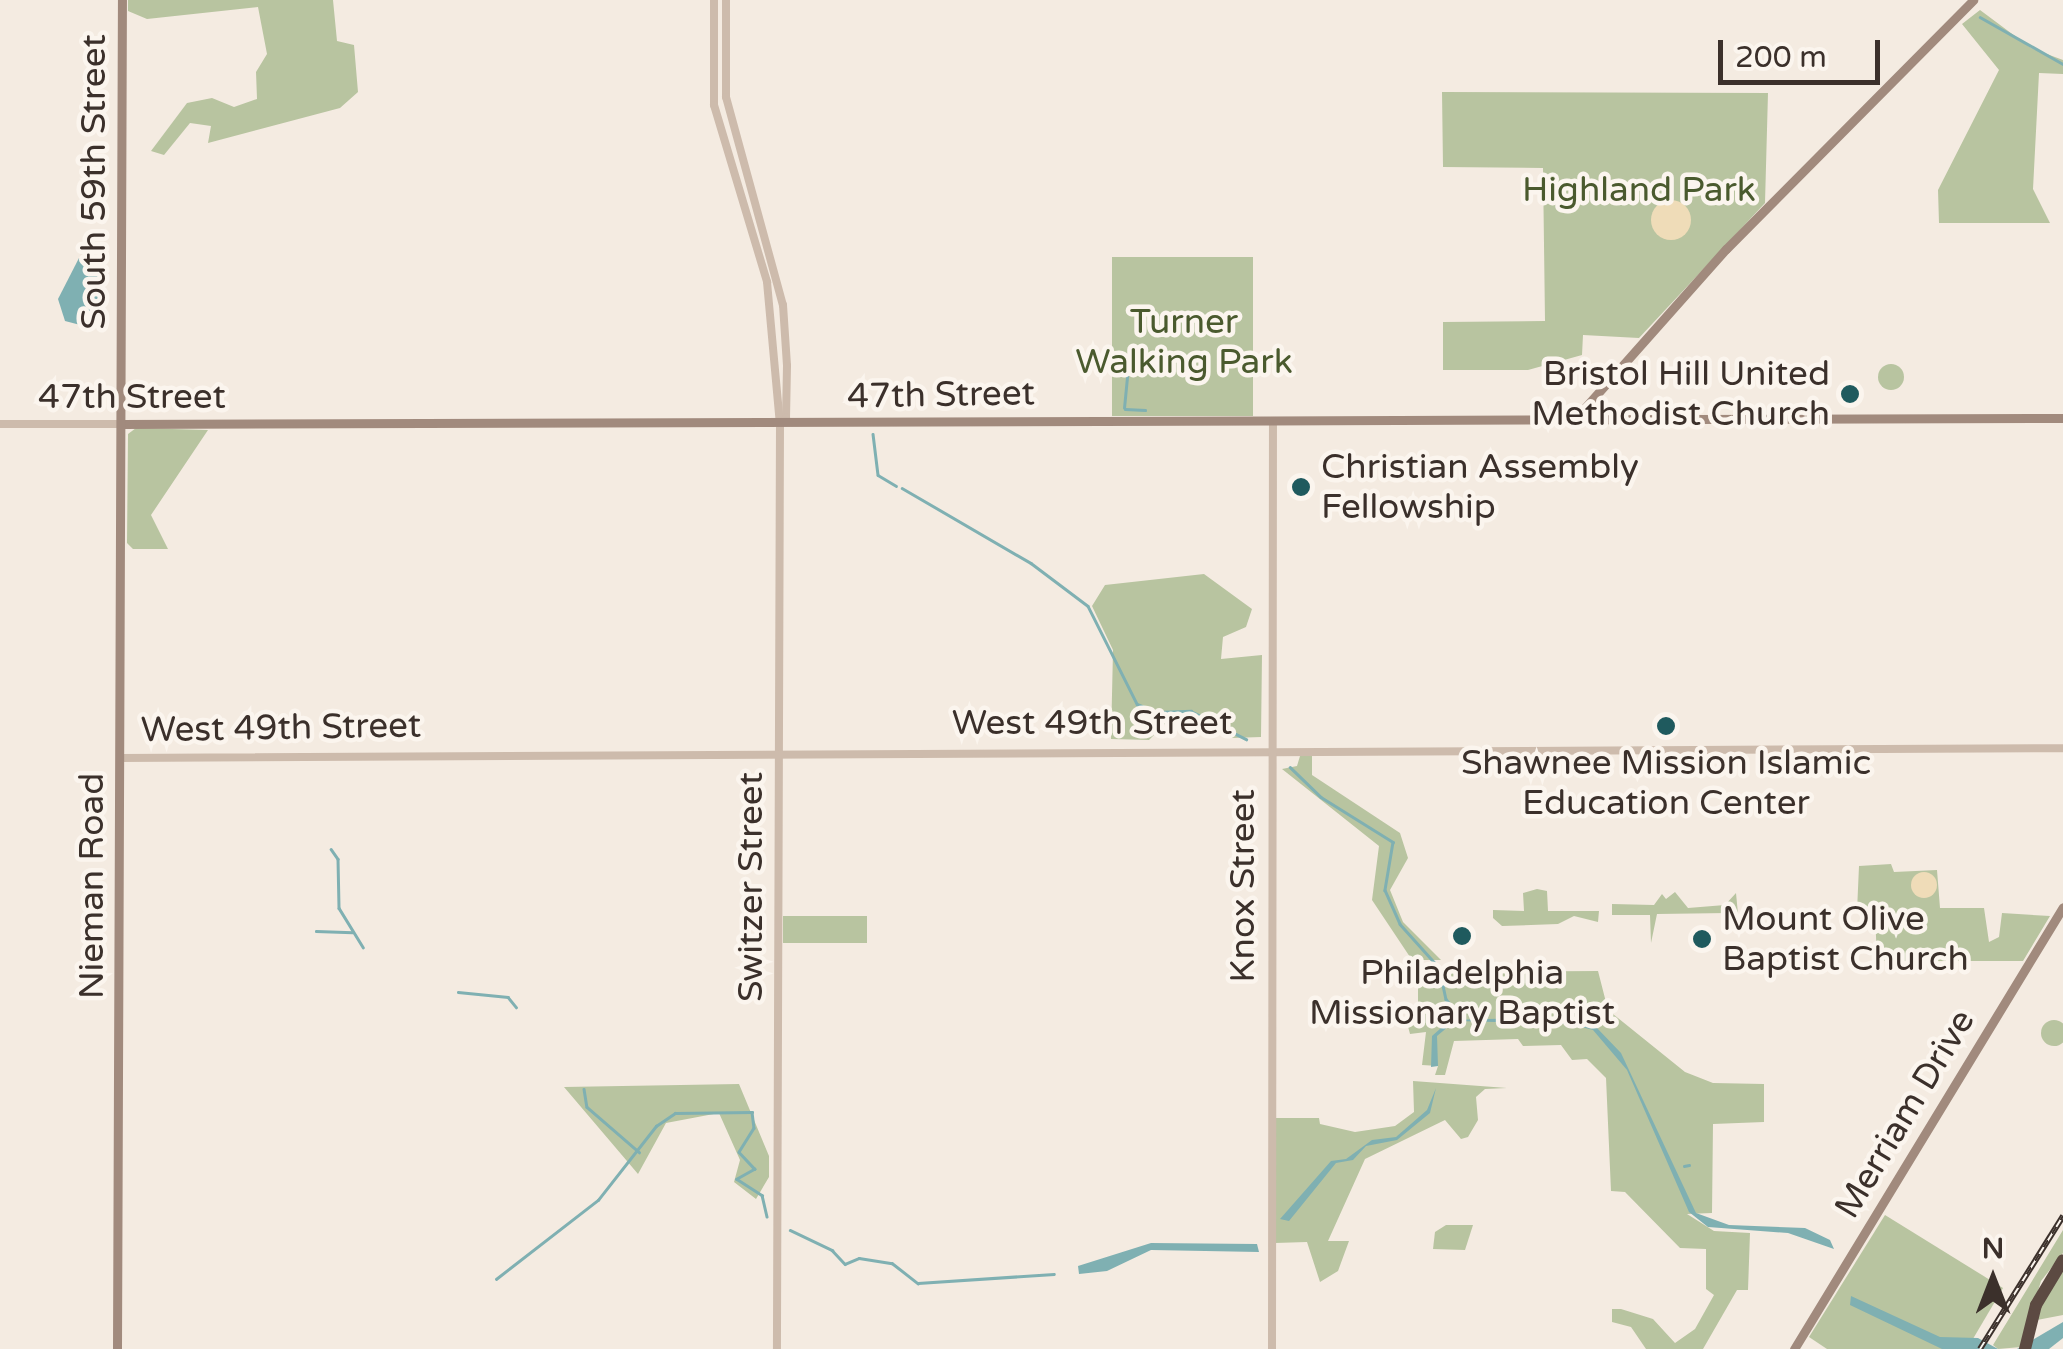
<!DOCTYPE html>
<html>
<head>
<meta charset="utf-8">
<style>
	body { margin:0 }
	#map { position:relative; width:2063px; height:1349px; overflow:hidden; background:#f4ebe1; font-family:"Varela Round",sans-serif }
	div>[style] { position:absolute }
	[style*='--x'] { left:calc(var(--x)*1px); top:calc(var(--y)*1px); width:calc(var(--w)*1px); rotate:calc(var(--a)*1deg) }
	.green>* { inset:0; background:#b8c4a0; transform-origin:0 0 }
	.round { border-radius:50% }
	.sand>* { inset:0; background:#efdcb8 }
	.water>* { inset:0; background:#7fb0b2 }
	.stream>* { height:2.5px; margin:-1.25px; padding:0 1.25px; transform-origin:1.25px; border-radius:1.25px; background:#7fb0b2 }
	.tertiary>* { height:8px; margin:-4px; padding:0 4px; transform-origin:4px; border-radius:4px; background:#cdbbac }
	.secondary>* { height:9px; margin:-4.5px; padding:0 4.5px; transform-origin:4.5px; border-radius:4.5px; background:#a18a7d }
	.motorway>* { height:12px; margin:-6px; padding:0 6px; transform-origin:6px; border-radius:6px; background:#5c4a42 }
	.rail>* { height:6px; margin-top:-3px; transform-origin:0; background:repeating-linear-gradient(90deg,#fbf5ee 0 8px,#3b302b 0 16px); box-sizing:border-box; border-block:2px solid #3b302b }
	.dots>* { width:28px; height:28px; translate:-50% -50%; box-sizing:border-box; border:5px solid #fbf5ee; border-radius:50% }
	span { translate:-50% -50%; white-space:nowrap; text-align:center; line-height:1.15; -webkit-text-stroke:9px #fbf5ee; paint-order:stroke }
	.street-label { font-size:35px; color:#3b302b }
	.park-label { font-size:35px; color:#4a5a2e }
	.poi-label { font-size:35px; color:#3b302b }
	.right { translate:-100% -50%; text-align:right }
	.left { translate:0 -50%; text-align:left }
	.north { position:absolute; left:1943px; top:1229px; width:100px; height:100px; -webkit-text-stroke:8px #fbf5ee; paint-order:stroke; rotate:0deg; font-size:28px; font-weight:700; line-height:40px; text-align:center; color:#3b302b }
	.north::after { content:''; display:block; margin:auto; width:35px; height:45px; background:#3b302b; clip-path:polygon(50% 0,100% 100%,50% 72%,0 100%) }
	.scale { position:absolute; left:1718px; top:40px; width:162px; height:45px; box-sizing:border-box; border:5px solid #3b302b; border-top:0; padding-left:12px; font-size:30px; line-height:35px; white-space:nowrap; color:#3b302b; -webkit-text-stroke:8px #fbf5ee; paint-order:stroke }
</style>
</head>
<body>
<div id="map">
	<div class="green">
		<i style="clip-path:polygon(128px 0,333px 0,337px 41px,354px 45px,358px 92px,340px 108px,208px 143px,211px 126px,190px 123px,164px 155px,151px 151px,187px 103px,212px 98px,234px 107px,257px 99px,256px 72px,267px 54px,258px 7px,147px 19px,128px 11px)"></i>
		<i style="clip-path:polygon(1980px 10px,2031px 48px,2063px 60px,2063px 74px,2039px 73px,2033px 189px,2050px 223px,1939px 223px,1938px 190px,1999px 70px,1962px 24px)"></i>
		<i style="clip-path:polygon(1442px 92px,1768px 93px,1765px 203px,1639px 338px,1583px 335px,1582px 355px,1528px 370px,1443px 370px,1443px 322px,1545px 321px,1543px 168px,1443px 167px)"></i>
		<i style="left:1112px;top:257px;width:141px;height:159px"></i>
		<i class="round" style="left:1878px;top:364px;width:26px;height:26px"></i>
		<i style="clip-path:polygon(136px 428px,208px 430px,151px 515px,168px 549px,133px 549px,127px 543px,128px 434px)"></i>
		<i style="clip-path:polygon(1204px 574px,1252px 609px,1246px 627px,1223px 637px,1221px 659px,1262px 655px,1261px 737px,1232px 738px,1194px 720px,1170px 719px,1149px 740px,1111px 739px,1113px 650px,1092px 606px,1105px 585px)"></i>
		<i style="clip-path:polygon(1300px 756px,1312px 756px,1312px 775px,1400px 833px,1408px 858px,1390px 890px,1403px 922px,1441px 960px,1412px 960px,1372px 900px,1379px 846px,1282px 769px,1297px 766px)"></i>
		<i style="clip-path:polygon(1891px 864px,1894px 872px,1937px 870px,1940px 908px,1984px 908px,1989px 942px,1999px 937px,2002px 913px,2050px 916px,2023px 961px,1877px 961px,1875px 912px,1857px 911px,1859px 866px)"></i>
		<i style="clip-path:polygon(1537px 889px,1547px 891px,1548px 911px,1599px 911px,1598px 922px,1574px 916px,1558px 924px,1502px 926px,1493px 918px,1493px 910px,1524px 911px,1523px 893px)"></i>
		<i style="clip-path:polygon(1675px 892px,1688px 908px,1725px 905px,1736px 893px,1738px 914px,1733px 922px,1728px 913px,1657px 914px,1651px 943px,1650px 915px,1612px 915px,1612px 904px,1654px 905px,1662px 894px,1666px 899px)"></i>
		<i style="left:783px;top:916px;width:84px;height:27px"></i>
		<i style="clip-path:polygon(1598px 971px,1608px 1010px,1685px 1072px,1713px 1083px,1764px 1084px,1764px 1122px,1713px 1124px,1712px 1213px,1687px 1214px,1714px 1231px,1750px 1233px,1748px 1290px,1737px 1290px,1703px 1349px,1646px 1349px,1631px 1327px,1612px 1322px,1612px 1309px,1621px 1309px,1653px 1319px,1675px 1343px,1695px 1329px,1714px 1295px,1706px 1289px,1706px 1249px,1680px 1248px,1625px 1192px,1611px 1191px,1606px 1078px,1587px 1059px,1572px 1060px,1561px 1045px,1523px 1046px,1518px 1039px,1454px 1041px,1445px 1075px,1435px 1075px,1438px 1066px,1422px 1065px,1426px 1032px,1410px 1034px,1406px 1019px,1418px 1009px,1418px 974px,1434px 973px,1443px 988px,1443px 972px)"></i>
		<i class="round" style="left:2041px;top:1020px;width:26px;height:26px"></i>
		<i style="clip-path:polygon(1413px 1081px,1507px 1088px,1485px 1089px,1476px 1097px,1478px 1120px,1468px 1137px,1461px 1139px,1445px 1120px,1365px 1159px,1328px 1241px,1349px 1241px,1338px 1271px,1320px 1282px,1307px 1242px,1275px 1243px,1275px 1118px,1319px 1118px,1320px 1124px,1355px 1132px,1395px 1126px,1414px 1112px)"></i>
		<i style="clip-path:polygon(739px 1084px,769px 1156px,769px 1177px,756px 1199px,734px 1182px,740px 1160px,719px 1113px,666px 1123px,638px 1174px,564px 1087px)"></i>
		<i style="clip-path:polygon(1885px 1215px,2003px 1288px,1967px 1349px,1827px 1349px,1809px 1337px)"></i>
		<i style="clip-path:polygon(1446px 1225px,1473px 1225px,1465px 1250px,1433px 1249px,1435px 1232px)"></i>
		<i style="clip-path:polygon(2063px 1230px,2063px 1253px,2041px 1281px,2021px 1347px,1998px 1349px,1993px 1345px)"></i>
		<i style="clip-path:polygon(2063px 1271px,2063px 1315px,2037px 1320px,2043px 1302px)"></i>
	</div>
	<div class="sand">
		<i class="round" style="left:1651px;top:200px;width:40px;height:40px"></i>
		<i class="round" style="left:1911px;top:872px;width:26px;height:26px"></i>
	</div>
	<div class="water">
		<i style="clip-path:polygon(79px 258px,102px 278px,101px 312px,88px 327px,65px 321px,58px 299px)"></i>
		<i style="clip-path:polygon(1565px 1017px,1596px 1027px,1621px 1053px,1696px 1213px,1729px 1225px,1805px 1228px,1830px 1240px,1834px 1249px,1788px 1233px,1708px 1227px,1689px 1212px,1627px 1070px,1593px 1030px,1570px 1024px,1455px 1021px,1437px 1036px,1438px 1066px,1431px 1067px,1432px 1036px,1450px 1020px)"></i>
		<i style="clip-path:polygon(1436px 1088px,1430px 1113px,1397px 1140px,1366px 1146px,1353px 1160px,1336px 1163px,1289px 1221px,1280px 1219px,1331px 1161px,1346px 1159px,1372px 1140px,1396px 1137px,1427px 1110px)"></i>
		<i style="clip-path:polygon(1151px 1243px,1257px 1244px,1259px 1252px,1151px 1250px,1107px 1271px,1079px 1274px,1078px 1266px)"></i>
		<i style="clip-path:polygon(1851px 1296px,1940px 1337px,1978px 1338px,1998px 1349px,1942px 1349px,1850px 1305px)"></i>
		<i style="clip-path:polygon(2063px 1322px,2063px 1338px,2049px 1349px,2017px 1349px)"></i>
	</div>
	<div class="stream">
		<i style="--x:1980;--y:17;--w:95;--a:29.5"></i>
		<i style="--x:1124;--y:408;--w:41;--a:-84.4"></i>
		<i style="--x:1125;--y:409;--w:20;--a:3"></i>
		<i style="--x:873;--y:434;--w:41;--a:83"></i>
		<i style="--x:878;--y:475;--w:21;--a:31"></i>
		<i style="--x:902;--y:488;--w:149;--a:30.2"></i>
		<i style="--x:1031;--y:563;--w:71;--a:37"></i>
		<i style="--x:1088;--y:606;--w:110;--a:63.4"></i>
		<i style="--x:1137;--y:704;--w:22;--a:22"></i>
		<i style="--x:1157;--y:712;--w:34;--a:-2"></i>
		<i style="--x:1191;--y:711;--w:62;--a:27"></i>
		<i style="--x:1290;--y:767;--w:43;--a:44.1"></i>
		<i style="--x:1321;--y:797;--w:85;--a:32"></i>
		<i style="--x:1393;--y:842;--w:49;--a:99.5"></i>
		<i style="--x:1385;--y:890;--w:37;--a:66"></i>
		<i style="--x:1400;--y:924;--w:51;--a:48.2"></i>
		<i style="--x:331;--y:849;--w:12;--a:55"></i>
		<i style="--x:338;--y:859;--w:49;--a:88.8"></i>
		<i style="--x:339;--y:908;--w:46;--a:58.4"></i>
		<i style="--x:316;--y:931;--w:36;--a:2"></i>
		<i style="--x:1441;--y:976;--w:24;--a:78"></i>
		<i style="--x:1446;--y:999;--w:24;--a:52"></i>
		<i style="--x:458;--y:992;--w:50;--a:5.7"></i>
		<i style="--x:508;--y:997;--w:13;--a:51"></i>
		<i style="--x:584;--y:1089;--w:18;--a:81"></i>
		<i style="--x:587;--y:1107;--w:69;--a:40.9"></i>
		<i style="--x:1684;--y:1166;--w:5;--a:-11"></i>
		<i style="--x:790;--y:1230;--w:47;--a:25.5"></i>
		<i style="--x:832;--y:1250;--w:19;--a:47"></i>
		<i style="--x:845;--y:1264;--w:15;--a:-23"></i>
		<i style="--x:859;--y:1258;--w:33;--a:9"></i>
		<i style="--x:892;--y:1263;--w:33;--a:38"></i>
		<i style="--x:918;--y:1283;--w:136;--a:-3.8"></i>
		<i style="--x:496;--y:1279;--w:129;--a:-37.8"></i>
		<i style="--x:598;--y:1200;--w:94;--a:-51.9"></i>
		<i style="--x:656;--y:1126;--w:23;--a:-34"></i>
		<i style="--x:675;--y:1113;--w:77;--a:-0.7"></i>
		<i style="--x:752;--y:1112;--w:16;--a:83"></i>
		<i style="--x:754;--y:1128;--w:28;--a:122"></i>
		<i style="--x:739;--y:1152;--w:23;--a:47"></i>
		<i style="--x:755;--y:1169;--w:21;--a:151"></i>
		<i style="--x:737;--y:1179;--w:30;--a:33"></i>
		<i style="--x:762;--y:1195;--w:22;--a:77"></i>
	</div>
	<div class="tertiary">
		<i style="--x:714;--y:0;--w:105;--a:90"></i>
		<i style="--x:714;--y:105;--w:185;--a:73.3"></i>
		<i style="--x:767;--y:282;--w:143;--a:84.8"></i>
		<i style="--x:780;--y:424;--w:925;--a:90.19"></i>
		<i style="--x:726;--y:0;--w:97;--a:90"></i>
		<i style="--x:726;--y:97;--w:216;--a:74.7"></i>
		<i style="--x:783;--y:305;--w:61;--a:86.2"></i>
		<i style="--x:787;--y:366;--w:52;--a:91.1"></i>
		<i style="--x:786;--y:418;--w:8;--a:135"></i>
		<i style="--x:0;--y:424;--w:121;--a:0"></i>
		<i style="--x:120;--y:758;--w:1943;--a:-0.29"></i>
		<i style="--x:1272;--y:1349;--w:927;--a:-89.94"></i>
	</div>
	<div class="secondary">
		<i style="--x:1574;--y:420;--w:229;--a:-48.4"></i>
		<i style="--x:1726;--y:249;--w:351;--a:-45.2"></i>
		<i style="--x:121;--y:424;--w:1942;--a:-0.18"></i>
		<i style="--x:117;--y:1349;--w:1349;--a:-89.79"></i>
		<i style="--x:1794;--y:1349;--w:517;--a:-58.68"></i>
	</div>
	<div class="motorway">
		<i style="--x:2025;--y:1349;--w:45;--a:-76"></i>
		<i style="--x:2036;--y:1305;--w:52;--a:-59"></i>
	</div>
	<div class="rail">
		<i style="--x:1980;--y:1349;--w:157;--a:-58"></i>
	</div>
	<div class="dots">
		<i style="left:1850px;top:394px;background:#1f5a5e"></i>
		<i style="left:1301px;top:487px;background:#1f5a5e"></i>
		<i style="left:1666px;top:726px;background:#1f5a5e"></i>
		<i style="left:1462px;top:936px;background:#1f5a5e"></i>
		<i style="left:1702px;top:939px;background:#1f5a5e"></i>
	</div>
	<div class="street-label">
		<span style="left:94px;top:182px;rotate:-90deg">South 59th Street</span>
		<span style="left:941px;top:395px;rotate:-1deg">47th Street</span>
		<span style="left:132px;top:397px">47th Street</span>
		<span style="left:1092px;top:723px">West 49th Street</span>
		<span style="left:281px;top:728px;rotate:-1deg">West 49th Street</span>
		<span style="left:92px;top:886px;rotate:-90deg">Nieman Road</span>
		<span style="left:1243px;top:886px;rotate:-90deg">Knox Street</span>
		<span style="left:751px;top:887px;rotate:-90deg">Switzer Street</span>
		<span style="left:1905px;top:1114px;rotate:-59deg">Merriam Drive</span>
	</div>
	<div class="park-label">
		<span style="left:1639px;top:190px">Highland Park</span>
		<span style="left:1184px;top:342px">Turner<br>Walking Park</span>
	</div>
	<div class="poi-label">
		<span class="right" style="left:1830px;top:394px">Bristol Hill United<br>Methodist Church</span>
		<span class="left" style="left:1321px;top:487px">Christian Assembly<br>Fellowship</span>
		<span style="left:1666px;top:783px">Shawnee Mission Islamic<br>Education Center</span>
		<span class="left" style="left:1722px;top:939px">Mount Olive<br>Baptist Church</span>
		<span style="left:1462px;top:993px">Philadelphia<br>Missionary Baptist</span>
	</div>
	<div class="north">N</div>
	<div class="scale">200 m</div>
</div>
</body>
</html>
